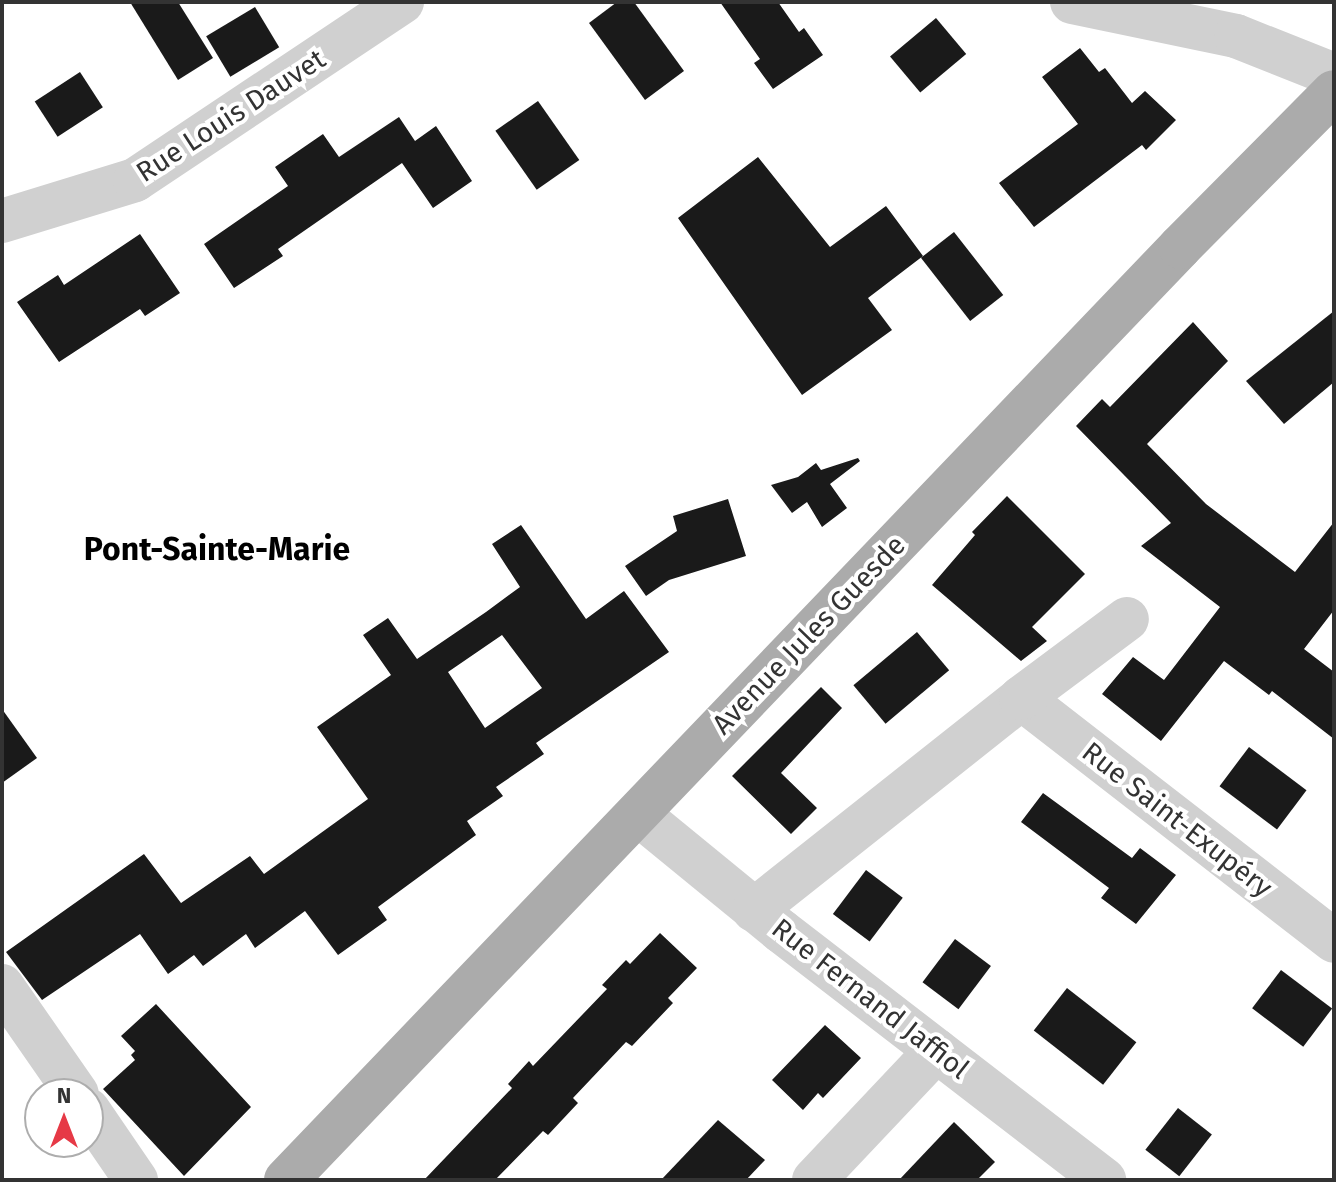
<!DOCTYPE html>
<html>
<head>
<meta charset="utf-8">
<style>
	body { margin:0 }
	#map { position:relative; width:1336px; height:1182px; overflow:hidden; background:#fff; font-family:"Fira Sans",sans-serif }
	div>[style] { position:absolute }
	[style*='--x'] { left:calc(var(--x)*1px); top:calc(var(--y)*1px); width:calc(var(--w)*1px); rotate:calc(var(--a)*1deg) }
	.building>* { inset:0; background:#1a1a1a; transform-origin:0 0 }
	.minor>* { height:44px; margin:-22px; padding:0 22px; transform-origin:22px; border-radius:22px; background:#d0d0d0 }
	.major>* { height:44px; margin:-22px; padding:0 22px; transform-origin:22px; border-radius:22px; background:#ababab }
	span { translate:-50% -50%; white-space:nowrap; text-align:center; line-height:1.15; -webkit-text-stroke:8px #fff; paint-order:stroke }
	.street-label { font-size:28px; color:#333 }
	.quarter-label { font-size:32px; color:#000; font-weight:700 }
	.frame { position:absolute; inset:0; border:4px solid #333; pointer-events:none }
	.north { position:absolute; left:24px; top:1078px; width:80px; height:80px; box-sizing:border-box; background:#fff; border:2px solid #adadad; border-radius:50%; rotate:0deg; font-size:22px; font-weight:700; line-height:32px; text-align:center; color:#333 }
	.north::after { content:''; display:block; margin:auto; width:28px; height:36px; background:#e63946; clip-path:polygon(50% 0,100% 100%,50% 72%,0 100%) }
</style>
</head>
<body>
<div id="map">
	<div class="building">
		<i style="clip-path:polygon(130px 2px,178px 2px,213px 58px,178px 80px)"></i>
		<i style="clip-path:polygon(617px 2px,634px 2px,684px 71px,645px 100px,589px 23px)"></i>
		<i style="clip-path:polygon(720px 2px,778px 2px,799px 32px,804px 28px,823px 55px,773px 89px,754px 63px,760px 59px)"></i>
		<i style="left:255px;top:7px;width:47px;height:57px;rotate:59deg"></i>
		<i style="left:936px;top:18px;width:47px;height:60px;rotate:50deg"></i>
		<i style="clip-path:polygon(1080px 48px,1099px 72px,1105px 68px,1132px 103px,1145px 91px,1176px 120px,1146px 150px,1142px 145px,1034px 227px,999px 183px,1078px 124px,1042px 77px)"></i>
		<i style="left:80px;top:72px;width:42px;height:54px;rotate:57deg"></i>
		<i style="left:538px;top:101px;width:72px;height:52px;rotate:55deg"></i>
		<i style="clip-path:polygon(399px 117px,415px 141px,436px 126px,472px 181px,433px 208px,402px 163px,278px 249px,283px 256px,234px 288px,204px 244px,288px 186px,275px 167px,323px 134px,339px 157px)"></i>
		<i style="clip-path:polygon(758px 157px,830px 247px,886px 206px,923px 256px,868px 298px,892px 330px,802px 395px,678px 218px)"></i>
		<i style="left:954px;top:232px;width:80px;height:42px;rotate:52deg"></i>
		<i style="clip-path:polygon(140px 234px,180px 293px,145px 316px,140px 309px,59px 362px,17px 302px,58px 275px,64px 285px)"></i>
		<i style="clip-path:polygon(1334px 311px,1334px 382px,1284px 424px,1246px 381px)"></i>
		<i style="clip-path:polygon(1193px 322px,1228px 361px,1147px 444px,1206px 504px,1295px 572px,1334px 522px,1334px 610px,1304px 649px,1334px 672px,1334px 739px,1272px 691px,1269px 695px,1224px 661px,1161px 741px,1102px 694px,1133px 657px,1164px 680px,1220px 607px,1141px 546px,1171px 523px,1076px 426px,1102px 399px,1110px 407px)"></i>
		<i style="clip-path:polygon(858px 458px,860px 461px,830px 484px,847px 508px,822px 527px,807px 502px,792px 513px,771px 485px,798px 477px,816px 463px,821px 470px)"></i>
		<i style="clip-path:polygon(1007px 496px,1085px 574px,1032px 627px,1047px 641px,1021px 661px,932px 585px,975px 535px,972px 532px)"></i>
		<i style="clip-path:polygon(728px 499px,746px 556px,669px 580px,646px 596px,625px 566px,677px 531px,673px 516px)"></i>
		<i style="clip-path:polygon(evenodd,521px 525px,586px 619px,624px 591px,669px 652px,536px 743px,544px 754px,496px 787px,503px 796px,467px 821px,476px 835px,378px 907px,387px 920px,338px 955px,305px 911px,255px 948px,246px 934px,203px 966px,194px 955px,168px 974px,140px 934px,42px 1000px,6px 952px,144px 854px,181px 903px,250px 856px,264px 874px,368px 799px,317px 727px,391px 675px,363px 635px,388px 618px,417px 659px,486px 612px,520px 587px,492px 544px,521px 525px,502px 635px,542px 688px,485px 728px,448px 672px,502px 635px)"></i>
		<i style="left:917px;top:632px;width:50px;height:83px;rotate:50deg"></i>
		<i style="clip-path:polygon(821px 687px,842px 708px,781px 773px,817px 808px,791px 834px,732px 776px)"></i>
		<i style="clip-path:polygon(2px 709px,37px 758px,2px 783px)"></i>
		<i style="left:1249px;top:747px;width:72px;height:49px;rotate:37deg"></i>
		<i style="clip-path:polygon(1043px 793px,1132px 858px,1140px 848px,1176px 875px,1136px 924px,1101px 898px,1109px 888px,1021px 822px)"></i>
		<i style="left:866px;top:870px;width:46px;height:55px;rotate:37deg"></i>
		<i style="clip-path:polygon(660px 933px,697px 968px,668px 998px,673px 1003px,632px 1046px,626px 1042px,573px 1098px,578px 1103px,548px 1135px,543px 1131px,495px 1180px,424px 1180px,512px 1088px,508px 1084px,529px 1061px,533px 1066px,607px 989px,602px 985px,626px 960px,630px 964px)"></i>
		<i style="left:955px;top:939px;width:45px;height:54px;rotate:37deg"></i>
		<i style="left:1281px;top:970px;width:64px;height:48px;rotate:37deg"></i>
		<i style="left:1067px;top:988px;width:88px;height:54px;rotate:38deg"></i>
		<i style="clip-path:polygon(156px 1004px,251px 1107px,184px 1176px,103px 1089px,135px 1060px,131px 1055px,135px 1051px,121px 1036px)"></i>
		<i style="clip-path:polygon(825px 1025px,861px 1058px,823px 1098px,818px 1093px,803px 1110px,772px 1080px)"></i>
		<i style="left:1178px;top:1108px;width:43px;height:53px;rotate:38deg"></i>
		<i style="clip-path:polygon(718px 1120px,765px 1160px,746px 1180px,661px 1180px)"></i>
		<i style="clip-path:polygon(954px 1122px,995px 1162px,977px 1180px,899px 1180px)"></i>
	</div>
	<div class="minor">
		<i style="--x:1072;--y:2;--w:167;--a:11.7"></i>
		<i style="--x:1236;--y:36;--w:105;--a:21.7"></i>
		<i style="--x:2;--y:221;--w:139;--a:-17.1"></i>
		<i style="--x:135;--y:180;--w:321;--a:-33.7"></i>
		<i style="--x:1021;--y:698;--w:396;--a:37.8"></i>
		<i style="--x:638;--y:814;--w:185;--a:39.3"></i>
		<i style="--x:781;--y:931;--w:408;--a:37.6"></i>
		<i style="--x:754;--y:910;--w:341;--a:-38.4"></i>
		<i style="--x:1021;--y:698;--w:132;--a:-36.7"></i>
		<i style="--x:2;--y:986;--w:131;--a:55.2"></i>
		<i style="--x:88;--y:1110;--w:85;--a:55.6"></i>
		<i style="--x:814;--y:1180;--w:178;--a:-46.6"></i>
	</div>
	<div class="major">
		<i style="--x:286;--y:1180;--w:1292;--a:-46.22"></i>
		<i style="--x:1180;--y:247;--w:218;--a:-45.2"></i>
	</div>
	<div class="street-label">
		<span style="left:231px;top:116px;rotate:-33deg">Rue Louis Dauvet</span>
		<span style="left:809px;top:635px;rotate:-46deg">Avenue Jules Guesde</span>
		<span style="left:1177px;top:820px;rotate:38deg">Rue Saint-Exupéry</span>
		<span style="left:870px;top:999px;rotate:38deg">Rue Fernand Jaffiol</span>
	</div>
	<div class="quarter-label">
		<span style="left:217px;top:549px">Pont-Sainte-Marie</span>
	</div>
	<div class="frame"></div>
	<div class="north">N</div>
</div>
</body>
</html>
